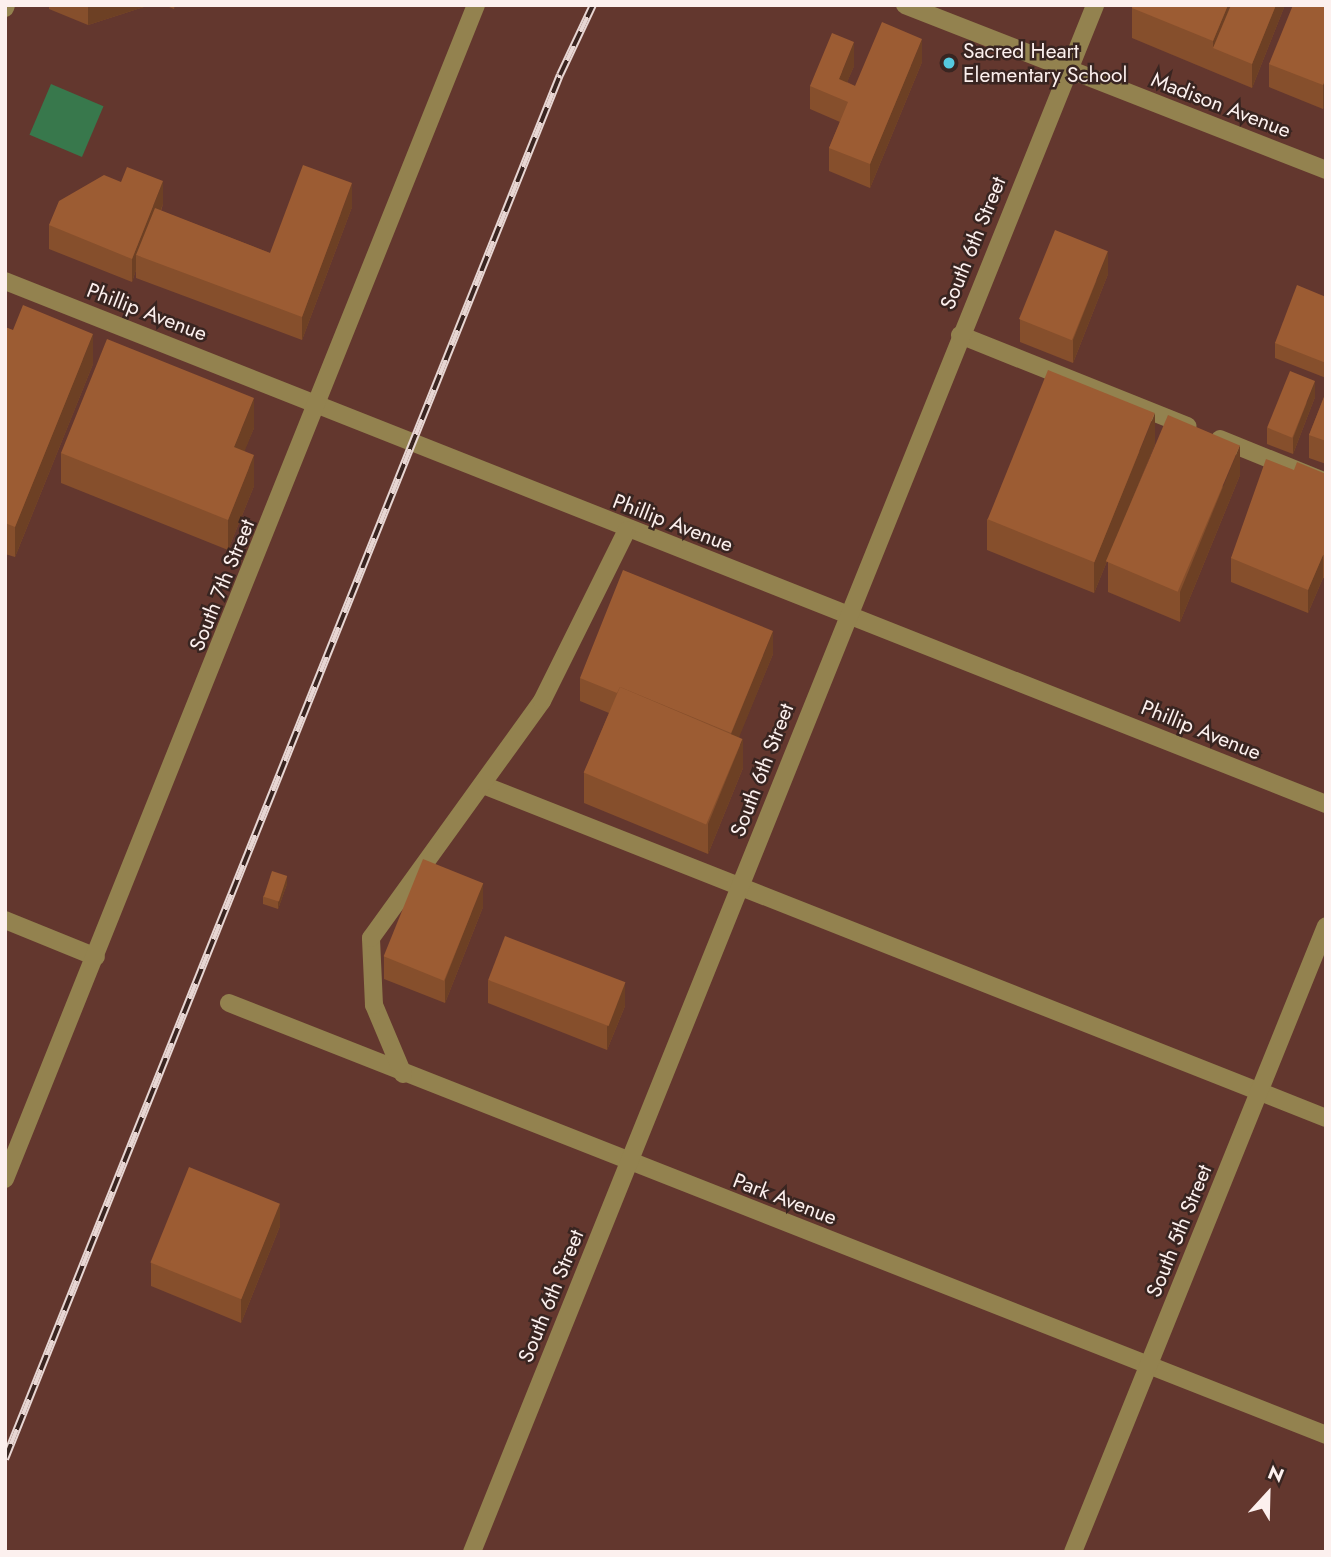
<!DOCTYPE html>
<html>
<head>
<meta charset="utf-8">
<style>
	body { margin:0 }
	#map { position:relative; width:1331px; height:1557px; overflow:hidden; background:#63372e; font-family:Jost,sans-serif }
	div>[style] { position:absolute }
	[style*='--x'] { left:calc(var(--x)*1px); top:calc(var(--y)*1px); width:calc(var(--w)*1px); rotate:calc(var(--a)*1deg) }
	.green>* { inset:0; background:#38784c; transform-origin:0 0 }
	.minor>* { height:18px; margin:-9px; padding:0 9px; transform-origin:9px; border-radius:9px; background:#93824f }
	.rail>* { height:8px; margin-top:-4px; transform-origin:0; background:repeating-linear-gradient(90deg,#392521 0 16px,#e7d6d3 0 32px); box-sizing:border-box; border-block:2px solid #e7d6d3 }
	.wall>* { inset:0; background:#864f2c }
	.shaded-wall>* { inset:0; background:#6d4024 }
	.building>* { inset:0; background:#9c5c33; transform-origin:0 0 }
	.dots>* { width:19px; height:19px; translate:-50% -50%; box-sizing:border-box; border:4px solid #392521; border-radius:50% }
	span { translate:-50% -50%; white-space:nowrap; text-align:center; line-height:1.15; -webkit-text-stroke:5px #392521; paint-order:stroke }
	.poi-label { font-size:21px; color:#fcf0ee }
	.left { translate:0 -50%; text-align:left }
	.street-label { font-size:21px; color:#fcf0ee }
	.frame { position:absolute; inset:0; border:7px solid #fcf0ee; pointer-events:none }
	.north { position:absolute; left:1233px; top:1459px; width:70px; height:70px; -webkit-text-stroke:5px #392521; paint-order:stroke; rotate:22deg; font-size:19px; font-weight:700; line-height:28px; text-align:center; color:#fcf0ee }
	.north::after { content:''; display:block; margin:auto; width:24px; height:32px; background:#fcf0ee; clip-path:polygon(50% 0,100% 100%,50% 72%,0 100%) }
</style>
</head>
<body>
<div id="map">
	<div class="green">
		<i style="left:51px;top:84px;width:57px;height:55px;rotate:23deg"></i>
	</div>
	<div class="minor">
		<i style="--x:905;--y:5;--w:452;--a:21.4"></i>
		<i style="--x:5;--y:8;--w:3;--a:-72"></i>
		<i style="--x:5;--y:281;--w:1421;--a:21.6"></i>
		<i style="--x:960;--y:335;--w:245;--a:21.8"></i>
		<i style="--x:1220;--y:439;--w:114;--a:22.1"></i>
		<i style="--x:483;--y:785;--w:906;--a:21.55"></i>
		<i style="--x:5;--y:920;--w:98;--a:22.1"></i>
		<i style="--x:229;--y:1003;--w:1179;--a:21.49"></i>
		<i style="--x:403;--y:1074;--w:75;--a:-112.8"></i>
		<i style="--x:374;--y:1005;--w:67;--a:-92.6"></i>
		<i style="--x:371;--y:938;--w:292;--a:-54.2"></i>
		<i style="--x:542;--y:701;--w:191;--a:-63.6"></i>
		<i style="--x:5;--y:1179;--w:1265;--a:-68.14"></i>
		<i style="--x:472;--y:1552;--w:1668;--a:-68.06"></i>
		<i style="--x:1073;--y:1552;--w:675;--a:-67.99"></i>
	</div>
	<div class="rail">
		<i style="--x:5;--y:1459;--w:1491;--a:-68.15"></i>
		<i style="--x:560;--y:75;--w:77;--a:-64.8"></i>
	</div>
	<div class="wall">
		<i style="clip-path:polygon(49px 5px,150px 5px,88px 25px,49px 9px)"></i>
		<i style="clip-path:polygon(164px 5px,175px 5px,174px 9px)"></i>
		<i style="clip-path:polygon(1133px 5px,1285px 5px,1252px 88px,1132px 38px,1132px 8px)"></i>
		<i style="clip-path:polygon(1326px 5px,1326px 101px,1323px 109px,1269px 87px,1269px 64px)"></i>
		<i style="clip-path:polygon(922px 62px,870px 188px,829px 171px,829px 148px,840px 122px,810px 109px,810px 86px,854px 66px,847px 82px,855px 86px)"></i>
		<i style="clip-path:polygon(163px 204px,161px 211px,270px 253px,352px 207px,302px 340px,136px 278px,136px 270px,132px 282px,49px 249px,49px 225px)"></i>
		<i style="clip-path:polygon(1108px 274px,1073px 363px,1020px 342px,1020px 319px)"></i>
		<i style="clip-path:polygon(1326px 297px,1326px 378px,1275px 358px,1275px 343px)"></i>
		<i style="clip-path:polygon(5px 327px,93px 364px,15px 557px,5px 554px)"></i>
		<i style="clip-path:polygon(1326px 392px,1326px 464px,1309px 458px,1309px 435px)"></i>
		<i style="clip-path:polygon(1315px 397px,1293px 454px,1267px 444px,1267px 428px)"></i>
		<i style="clip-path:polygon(254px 428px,244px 451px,254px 486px,228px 550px,61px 483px,61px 453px)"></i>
		<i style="clip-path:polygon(1155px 444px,1094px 593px,987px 550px,987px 519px)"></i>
		<i style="clip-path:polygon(1294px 470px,1326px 474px,1326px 579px,1323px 578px,1308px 613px,1231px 582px,1231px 558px)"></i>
		<i style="clip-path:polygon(1240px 475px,1180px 622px,1108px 592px,1108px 562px)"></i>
		<i style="clip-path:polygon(773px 654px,739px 736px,743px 768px,708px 854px,584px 803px,584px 773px,609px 713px,580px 701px,580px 678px)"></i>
		<i style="clip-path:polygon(287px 884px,278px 909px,263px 904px,263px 896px)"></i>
		<i style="clip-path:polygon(483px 907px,445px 1003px,384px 979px,384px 956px)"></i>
		<i style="clip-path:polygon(488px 980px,625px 1006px,607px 1050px,488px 1003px)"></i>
		<i style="clip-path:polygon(280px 1226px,241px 1323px,151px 1286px,151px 1263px)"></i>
	</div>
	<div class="shaded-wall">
		<i style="clip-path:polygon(88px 5px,150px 5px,88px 25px)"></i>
		<i style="clip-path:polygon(1228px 5px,1240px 5px,1213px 48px,1213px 41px)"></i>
		<i style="clip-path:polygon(1276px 5px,1285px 5px,1252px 88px,1252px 64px)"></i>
		<i style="clip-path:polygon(922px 39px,922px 62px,870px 188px,870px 164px)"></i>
		<i style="clip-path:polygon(854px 42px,854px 66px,840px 99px,839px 79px)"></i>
		<i style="clip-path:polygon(1326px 78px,1326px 101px,1323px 109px,1323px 85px)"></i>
		<i style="clip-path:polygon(163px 181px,163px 204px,142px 257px,136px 255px,136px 270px,132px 282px,132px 259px)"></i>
		<i style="clip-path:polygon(352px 183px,352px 207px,302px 340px,302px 317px)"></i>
		<i style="clip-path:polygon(1108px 251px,1108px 274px,1073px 363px,1073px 340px)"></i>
		<i style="clip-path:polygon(93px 334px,93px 364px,15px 557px,15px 527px)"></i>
		<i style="clip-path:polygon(1315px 381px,1315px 397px,1293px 454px,1293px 438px)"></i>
		<i style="clip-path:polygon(254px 398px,254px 428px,234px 477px,234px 447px)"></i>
		<i style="clip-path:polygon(1155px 413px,1155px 444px,1094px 593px,1094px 563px)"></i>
		<i style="clip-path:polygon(1240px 445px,1240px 475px,1180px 622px,1180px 592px)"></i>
		<i style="clip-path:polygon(254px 455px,254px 486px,228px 550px,228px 520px)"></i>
		<i style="clip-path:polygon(1323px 555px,1323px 578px,1308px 613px,1308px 590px)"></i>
		<i style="clip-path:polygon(773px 631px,773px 654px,729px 762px,729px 739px)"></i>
		<i style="clip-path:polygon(743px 738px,743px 768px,708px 854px,708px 824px)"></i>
		<i style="clip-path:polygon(287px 876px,287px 884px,278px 909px,278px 901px)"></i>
		<i style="clip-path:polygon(483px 883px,483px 907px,445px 1003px,445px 980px)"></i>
		<i style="clip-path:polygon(625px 983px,625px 1006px,607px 1050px,607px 1027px)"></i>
		<i style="clip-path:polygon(280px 1203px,280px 1226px,241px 1323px,241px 1299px)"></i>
	</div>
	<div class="building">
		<i style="clip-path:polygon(1133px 5px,1228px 5px,1213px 41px,1132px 8px)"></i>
		<i style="clip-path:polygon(1231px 5px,1276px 5px,1252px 64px,1213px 48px)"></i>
		<i style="clip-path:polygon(1293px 5px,1326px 5px,1326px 78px,1323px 85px,1269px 64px)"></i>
		<i style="clip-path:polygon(882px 22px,922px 39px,870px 164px,829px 148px,848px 102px,810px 86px,832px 33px,854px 42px,839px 79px,855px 86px)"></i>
		<i style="clip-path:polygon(303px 165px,352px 183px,302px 317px,136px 255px,155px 208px,270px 253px)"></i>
		<i style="clip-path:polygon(127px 167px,163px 181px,132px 259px,49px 225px,59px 201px,104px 175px,121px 182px)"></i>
		<i style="left:1055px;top:230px;width:57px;height:96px;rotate:22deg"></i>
		<i style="clip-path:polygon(1297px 285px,1326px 297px,1326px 363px,1275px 343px)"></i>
		<i style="clip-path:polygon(23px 305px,93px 334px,15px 527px,5px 523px,5px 327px,13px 330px)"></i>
		<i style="clip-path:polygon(107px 339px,254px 398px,234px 447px,254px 455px,228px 520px,61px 453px)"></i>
		<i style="left:1048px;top:370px;width:115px;height:161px;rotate:22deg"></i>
		<i style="left:1290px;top:371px;width:27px;height:61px;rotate:22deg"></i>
		<i style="clip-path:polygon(1326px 392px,1326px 441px,1309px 435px)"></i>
		<i style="left:1168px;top:415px;width:78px;height:159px;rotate:23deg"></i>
		<i style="clip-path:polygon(1266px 459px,1294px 470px,1297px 462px,1326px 474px,1326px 556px,1323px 555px,1308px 590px,1231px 558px)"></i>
		<i style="clip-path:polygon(623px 570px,773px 631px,731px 733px,620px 687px,617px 693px,580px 678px)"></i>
		<i style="left:620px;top:687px;width:133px;height:93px;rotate:23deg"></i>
		<i style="left:423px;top:859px;width:65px;height:105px;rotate:22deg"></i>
		<i style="left:272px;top:871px;width:16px;height:27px;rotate:18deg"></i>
		<i style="left:505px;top:936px;width:129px;height:47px;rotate:21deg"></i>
		<i style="left:189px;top:1167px;width:98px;height:103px;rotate:22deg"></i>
	</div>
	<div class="dots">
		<i style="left:949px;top:63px;background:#55cadf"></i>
	</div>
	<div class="poi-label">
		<span class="left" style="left:963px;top:63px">Sacred Heart<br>Elementary School</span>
	</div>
	<div class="street-label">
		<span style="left:1221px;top:105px;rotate:21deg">Madison Avenue</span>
		<span style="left:973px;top:243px;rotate:-68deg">South 6th Street</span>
		<span style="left:147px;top:312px;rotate:21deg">Phillip Avenue</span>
		<span style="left:673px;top:523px;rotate:21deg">Phillip Avenue</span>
		<span style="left:222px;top:585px;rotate:-68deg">South 7th Street</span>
		<span style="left:1201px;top:730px;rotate:22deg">Phillip Avenue</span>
		<span style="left:762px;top:770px;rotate:-69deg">South 6th Street</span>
		<span style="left:785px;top:1199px;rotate:21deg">Park Avenue</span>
		<span style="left:1179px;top:1231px;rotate:-68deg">South 5th Street</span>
		<span style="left:551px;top:1296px;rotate:-68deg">South 6th Street</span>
	</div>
	<div class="frame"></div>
	<div class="north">N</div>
</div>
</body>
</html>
